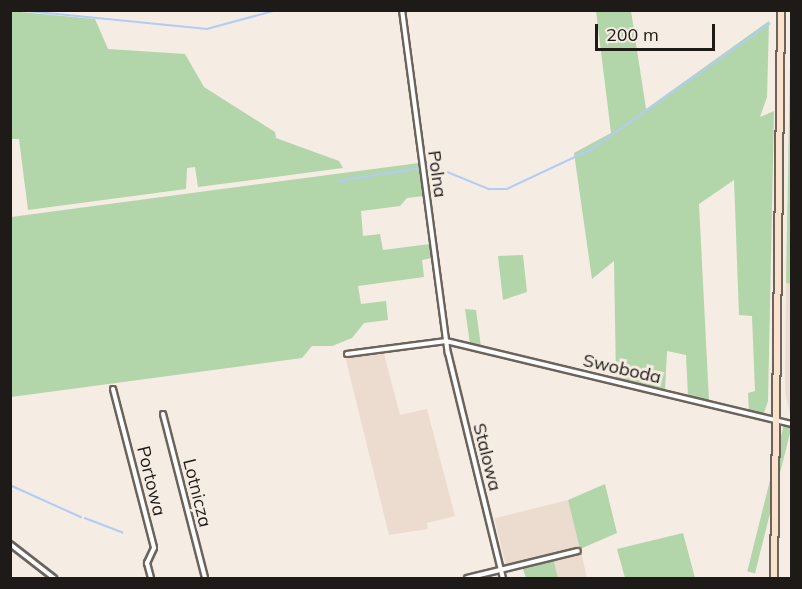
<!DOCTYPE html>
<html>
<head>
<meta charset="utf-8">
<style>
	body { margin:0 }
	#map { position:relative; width:802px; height:589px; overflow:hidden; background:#f5ece3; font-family:Mulish,sans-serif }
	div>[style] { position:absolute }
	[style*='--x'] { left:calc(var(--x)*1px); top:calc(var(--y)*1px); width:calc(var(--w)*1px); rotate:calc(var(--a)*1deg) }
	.built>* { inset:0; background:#ebdccf; transform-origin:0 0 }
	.green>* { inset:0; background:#b2d5aa; transform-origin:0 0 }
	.stream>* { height:1.5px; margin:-0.75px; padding:0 0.75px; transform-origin:0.75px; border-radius:0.75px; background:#b1ccf6 }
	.roads { filter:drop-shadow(2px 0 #6b635c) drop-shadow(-2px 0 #6b635c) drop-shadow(0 2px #6b635c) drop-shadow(0 -2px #6b635c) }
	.minor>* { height:4px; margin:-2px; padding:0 2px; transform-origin:2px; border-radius:2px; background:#fff }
	.primary>* { height:6px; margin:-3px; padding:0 3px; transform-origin:3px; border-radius:3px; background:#fbe2cd }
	span { translate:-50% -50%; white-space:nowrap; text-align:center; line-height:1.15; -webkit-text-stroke:6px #f5ece3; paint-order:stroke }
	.street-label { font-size:18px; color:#1e1a18 }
	.frame { position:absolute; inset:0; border:12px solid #1e1a18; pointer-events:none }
	.scale { position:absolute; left:595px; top:24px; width:120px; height:27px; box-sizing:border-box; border:3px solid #1e1a18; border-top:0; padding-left:8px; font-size:18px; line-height:21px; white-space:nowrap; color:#1e1a18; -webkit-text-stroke:4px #f5ece3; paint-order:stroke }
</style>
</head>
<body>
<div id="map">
	<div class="built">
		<i style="clip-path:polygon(786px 283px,792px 284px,791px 417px,785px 393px)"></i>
		<i style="clip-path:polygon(383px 350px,400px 415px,427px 409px,455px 516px,427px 523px,428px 529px,389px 535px,345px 356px)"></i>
		<i style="left:568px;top:500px;width:50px;height:76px;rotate:76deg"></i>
		<i style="clip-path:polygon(581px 552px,587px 578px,558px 578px,553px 558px)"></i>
	</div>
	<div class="green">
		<i style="clip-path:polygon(791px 10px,792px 11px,791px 284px,786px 283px)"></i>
		<i style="clip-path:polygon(10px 11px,95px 19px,108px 49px,185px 54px,204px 87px,275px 132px,276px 138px,339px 161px,343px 168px,198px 187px,195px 167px,187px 168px,186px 189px,28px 210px,19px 139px,11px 139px)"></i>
		<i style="clip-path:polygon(596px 11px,631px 11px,646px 109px,769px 21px,767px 97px,760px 117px,774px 111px,768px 401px,763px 416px,749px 412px,748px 393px,755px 391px,752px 316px,739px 315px,734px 180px,699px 204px,709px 401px,688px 396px,686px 355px,667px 351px,665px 391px,616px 379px,614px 261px,592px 279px,574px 153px,611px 133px)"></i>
		<i style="clip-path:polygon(419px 163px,424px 196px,407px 198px,400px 206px,361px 211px,363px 236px,380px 234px,383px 250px,430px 244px,432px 258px,422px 260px,424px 277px,358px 286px,361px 304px,386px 301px,388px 320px,364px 323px,352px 338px,332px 346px,312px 346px,302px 358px,11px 397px,11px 217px)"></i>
		<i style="clip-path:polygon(523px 255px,527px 292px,503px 300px,498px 256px)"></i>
		<i style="clip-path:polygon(465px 309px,476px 310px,481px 347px,470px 344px)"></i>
		<i style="left:784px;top:424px;width:8px;height:152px;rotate:14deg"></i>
		<i style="clip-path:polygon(605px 484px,617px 533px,580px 549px,568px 500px)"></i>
		<i style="clip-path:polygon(683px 533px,695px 578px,625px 578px,617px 549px)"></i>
		<i style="clip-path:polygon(553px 558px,558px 578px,526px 578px,522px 566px)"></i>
	</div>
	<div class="stream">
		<i style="--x:17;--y:10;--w:191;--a:5.7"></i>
		<i style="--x:207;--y:29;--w:73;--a:-15.2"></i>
		<i style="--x:788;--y:11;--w:1;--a:-90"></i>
		<i style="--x:338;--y:181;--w:96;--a:-9"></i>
		<i style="--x:433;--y:166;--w:61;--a:22.3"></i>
		<i style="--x:489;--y:189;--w:18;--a:0"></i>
		<i style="--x:507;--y:189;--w:94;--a:-25.2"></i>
		<i style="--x:592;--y:149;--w:217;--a:-35.2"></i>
		<i style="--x:10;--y:485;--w:78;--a:24.3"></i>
		<i style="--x:85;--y:518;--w:40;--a:21"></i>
	</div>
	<div class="roads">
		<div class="minor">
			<i style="--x:402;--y:10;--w:346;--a:82.4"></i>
			<i style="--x:448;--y:353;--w:232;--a:76.3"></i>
			<i style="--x:347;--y:354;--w:100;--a:-7.5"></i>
			<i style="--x:446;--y:341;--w:356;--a:13.5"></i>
			<i style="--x:113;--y:389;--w:164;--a:75.5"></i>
			<i style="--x:154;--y:548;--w:17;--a:115"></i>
			<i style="--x:147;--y:563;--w:16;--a:75"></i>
			<i style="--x:163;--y:414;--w:169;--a:75.6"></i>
			<i style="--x:10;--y:544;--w:56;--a:37.7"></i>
			<i style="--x:467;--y:578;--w:114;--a:-13.7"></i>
		</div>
		<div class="primary">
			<i style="--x:774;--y:578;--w:568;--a:-89.29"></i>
		</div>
	</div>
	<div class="street-label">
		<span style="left:437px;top:174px;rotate:82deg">Polna</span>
		<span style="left:622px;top:369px;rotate:13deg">Swoboda</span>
		<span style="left:487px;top:457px;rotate:76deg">Stalowa</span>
		<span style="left:151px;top:481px;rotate:76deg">Portowa</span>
		<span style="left:197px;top:493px;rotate:76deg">Lotnicza</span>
	</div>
	<div class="frame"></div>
	<div class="scale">200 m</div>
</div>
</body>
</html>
